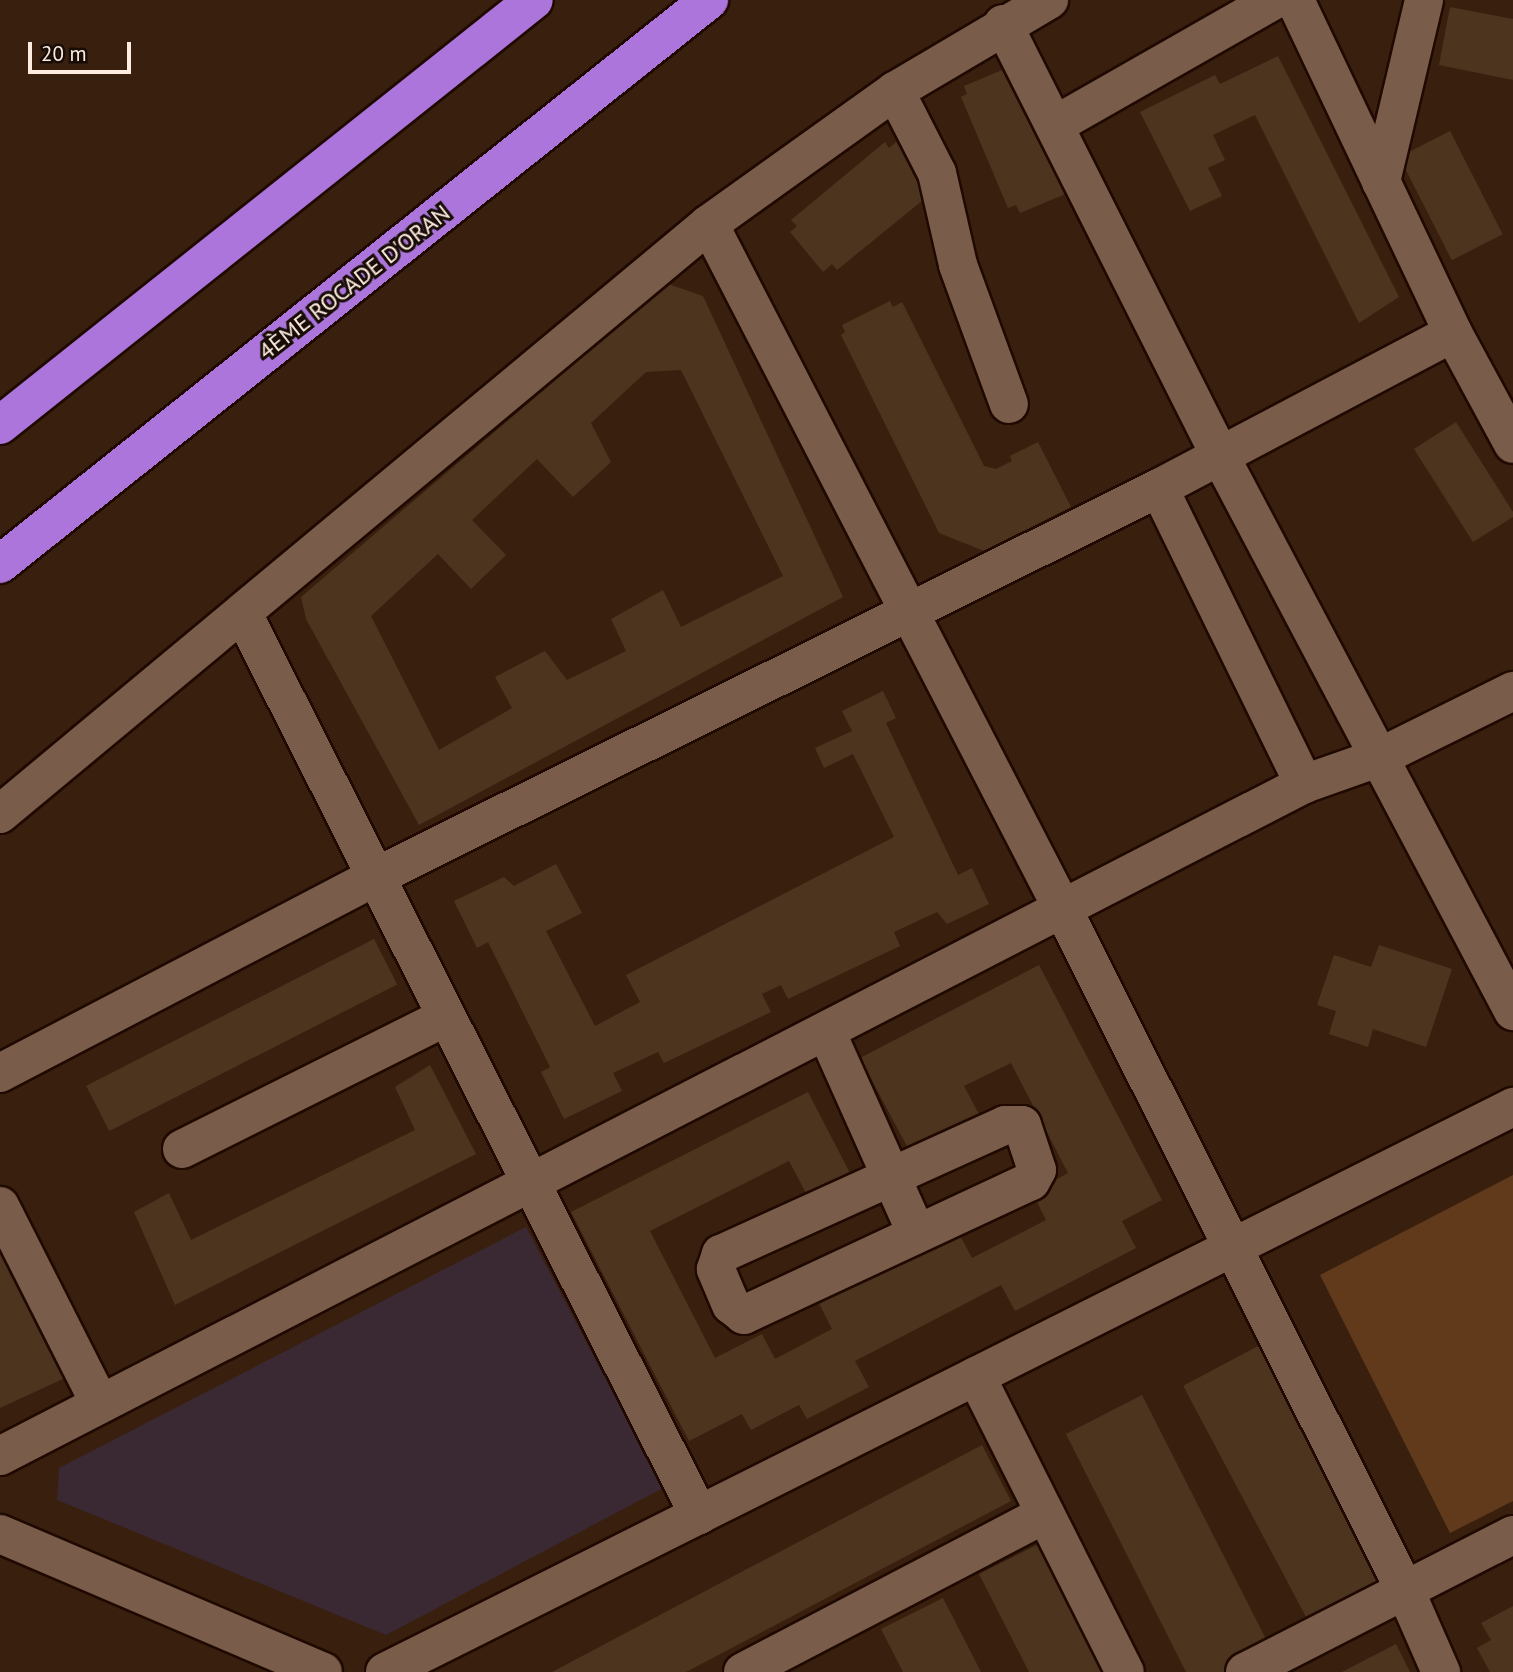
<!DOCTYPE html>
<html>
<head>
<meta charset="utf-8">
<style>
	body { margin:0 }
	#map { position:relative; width:1513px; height:1672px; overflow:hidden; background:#39200e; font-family:"PT Sans",sans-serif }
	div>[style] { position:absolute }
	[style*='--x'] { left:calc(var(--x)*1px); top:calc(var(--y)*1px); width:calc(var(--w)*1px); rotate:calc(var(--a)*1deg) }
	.education>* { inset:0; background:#3a2832 }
	.green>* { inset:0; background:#61391b }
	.building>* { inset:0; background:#4c341f; transform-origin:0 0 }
	.roads { filter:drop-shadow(2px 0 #1f0900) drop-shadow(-2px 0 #1f0900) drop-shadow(0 2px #1f0900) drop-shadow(0 -2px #1f0900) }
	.minor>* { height:38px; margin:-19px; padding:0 19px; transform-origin:19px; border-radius:19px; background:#795c49 }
	.highway>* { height:38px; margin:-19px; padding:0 19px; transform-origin:19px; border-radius:19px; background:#ab75dc }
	span { translate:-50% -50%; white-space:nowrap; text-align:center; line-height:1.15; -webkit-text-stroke:6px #180d06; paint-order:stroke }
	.street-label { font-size:24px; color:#feece1 }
	.scale { position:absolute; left:28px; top:42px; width:103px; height:32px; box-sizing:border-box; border:4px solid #feece1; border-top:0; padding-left:9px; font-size:21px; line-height:24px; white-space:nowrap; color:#feece1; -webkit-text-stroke:5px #180d06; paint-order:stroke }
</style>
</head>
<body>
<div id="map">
	<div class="education">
		<i style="clip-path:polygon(526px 1227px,663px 1488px,386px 1635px,57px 1500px,59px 1468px)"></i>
	</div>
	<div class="green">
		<i style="clip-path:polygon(1513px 1175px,1513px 1501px,1450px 1533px,1320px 1275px)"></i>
	</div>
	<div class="building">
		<i style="clip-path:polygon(1450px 7px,1513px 19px,1513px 80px,1439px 65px)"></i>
		<i style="clip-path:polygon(1278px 56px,1399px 297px,1359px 323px,1255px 115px,1213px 135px,1225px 160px,1208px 168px,1222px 196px,1190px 211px,1140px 112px,1215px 75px,1220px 84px)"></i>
		<i style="clip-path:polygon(1014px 65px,1068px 193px,1020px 213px,1016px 205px,1008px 208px,961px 97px,967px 94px,964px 86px)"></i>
		<i style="left:1450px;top:131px;width:116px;height:57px;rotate:63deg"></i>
		<i style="clip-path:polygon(885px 142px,889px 148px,896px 142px,931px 184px,928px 196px,837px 270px,832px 264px,823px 272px,790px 232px,797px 226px,791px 220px)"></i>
		<i style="clip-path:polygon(evenodd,668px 284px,703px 296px,843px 597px,419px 825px,306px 619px,301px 597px,668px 284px,681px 370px,783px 576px,681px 627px,663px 590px,611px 619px,626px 651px,567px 680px,545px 651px,495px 677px,512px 708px,439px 750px,371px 616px,438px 554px,471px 589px,506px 555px,472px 520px,537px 459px,573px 497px,611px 462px,591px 423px,646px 372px,681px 370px)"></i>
		<i style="clip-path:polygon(890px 301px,893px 307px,902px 302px,984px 466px,996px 469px,1012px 461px,1010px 456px,1038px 442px,1071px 507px,984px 551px,939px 533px,841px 335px,845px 332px,842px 325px)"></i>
		<i style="clip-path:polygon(1456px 422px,1513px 512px,1513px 517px,1473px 542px,1414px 449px)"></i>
		<i style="clip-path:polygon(883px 691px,896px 718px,886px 723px,958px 875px,972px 868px,989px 904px,947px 924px,937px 912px,894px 932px,900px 946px,788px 999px,781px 985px,762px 994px,771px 1012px,664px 1063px,658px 1052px,613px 1073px,622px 1091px,564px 1119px,541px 1072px,550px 1067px,488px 942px,477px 948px,454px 901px,504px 877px,514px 886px,556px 864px,582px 913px,546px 931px,595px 1026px,640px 1002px,626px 975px,894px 837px,853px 754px,824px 768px,815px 748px,852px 731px,842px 711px)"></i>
		<i style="left:374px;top:939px;width:51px;height:323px;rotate:63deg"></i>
		<i style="clip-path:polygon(1379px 945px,1452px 969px,1426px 1047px,1373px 1029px,1368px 1047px,1329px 1034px,1336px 1011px,1317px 1005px,1334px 955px,1371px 967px)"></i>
		<i style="clip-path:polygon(1039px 965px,1162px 1200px,1122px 1221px,1136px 1248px,1015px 1311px,1001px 1285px,855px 1361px,869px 1387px,807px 1419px,799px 1405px,751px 1430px,742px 1414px,689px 1441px,571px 1212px,808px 1092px,851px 1175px,808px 1197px,789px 1161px,650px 1231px,715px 1358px,762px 1334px,775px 1359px,832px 1329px,817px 1299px,956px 1228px,972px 1258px,1046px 1220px,1032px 1192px,1068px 1173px,1011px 1063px,964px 1086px,981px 1118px,911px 1154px,860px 1058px)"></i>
		<i style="clip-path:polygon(430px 1065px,476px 1154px,175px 1305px,134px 1212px,169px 1193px,191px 1240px,415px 1130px,395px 1087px)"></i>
		<i style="clip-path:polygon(0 1238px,67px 1377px,0 1408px)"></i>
		<i style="left:1260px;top:1345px;width:279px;height:87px;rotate:62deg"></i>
		<i style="clip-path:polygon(1142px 1395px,1274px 1655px,1240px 1672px,1186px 1672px,1066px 1434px)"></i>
		<i style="clip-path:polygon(982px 1445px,1011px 1501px,686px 1672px,552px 1672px)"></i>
		<i style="clip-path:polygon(1043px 1542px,1111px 1672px,1029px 1672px,979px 1574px)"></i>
		<i style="clip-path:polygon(943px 1598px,981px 1672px,903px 1672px,881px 1629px)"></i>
		<i style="clip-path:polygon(1513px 1606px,1513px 1672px,1490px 1672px,1477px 1648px,1491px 1640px,1481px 1623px)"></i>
		<i style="clip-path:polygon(1396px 1644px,1410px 1672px,1342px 1672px)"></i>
	</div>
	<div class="roads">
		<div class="minor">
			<i style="--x:1295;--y:0;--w:369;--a:64.6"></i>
			<i style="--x:1453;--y:333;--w:126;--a:61.6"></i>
			<i style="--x:1003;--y:24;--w:481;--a:63.3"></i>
			<i style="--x:1219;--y:454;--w:630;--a:62.17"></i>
			<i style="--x:895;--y:91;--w:92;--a:62.9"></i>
			<i style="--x:937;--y:173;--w:94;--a:77.1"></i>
			<i style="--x:958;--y:265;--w:148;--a:69.9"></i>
			<i style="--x:1055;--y:125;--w:252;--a:-29.7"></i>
			<i style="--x:1381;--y:182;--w:187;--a:-76.7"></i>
			<i style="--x:709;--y:224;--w:772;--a:62.7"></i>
			<i style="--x:1063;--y:910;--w:761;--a:63.3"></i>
			<i style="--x:1405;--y:1590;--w:90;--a:66.3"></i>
			<i style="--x:1159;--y:488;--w:330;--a:63.9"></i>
			<i style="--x:243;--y:614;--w:1010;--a:63.16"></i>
			<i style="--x:0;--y:814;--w:922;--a:-39.77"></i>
			<i style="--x:709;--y:224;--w:229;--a:-35.6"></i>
			<i style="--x:895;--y:91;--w:179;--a:-30.6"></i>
			<i style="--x:826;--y:1031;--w:222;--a:65.9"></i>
			<i style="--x:0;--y:1073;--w:425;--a:-27.6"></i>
			<i style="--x:377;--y:876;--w:873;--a:-26.39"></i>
			<i style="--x:1159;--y:488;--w:332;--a:-27.8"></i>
			<i style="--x:1005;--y:1125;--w:17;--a:0"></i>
			<i style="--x:1022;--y:1125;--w:47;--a:71.6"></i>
			<i style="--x:1037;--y:1170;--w:13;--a:119"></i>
			<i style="--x:1031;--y:1181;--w:317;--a:155"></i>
			<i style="--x:744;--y:1315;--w:16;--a:-142"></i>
			<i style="--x:731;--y:1305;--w:39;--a:-113"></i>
			<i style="--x:716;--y:1269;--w:16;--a:-72"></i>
			<i style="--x:721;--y:1254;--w:312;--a:-24.4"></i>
			<i style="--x:182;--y:1149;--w:295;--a:-26.6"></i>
			<i style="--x:0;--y:1206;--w:222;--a:63.2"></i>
			<i style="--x:976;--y:1376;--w:331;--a:63.3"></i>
			<i style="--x:0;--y:1456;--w:1467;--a:-27.26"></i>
			<i style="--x:1304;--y:784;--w:78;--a:-19.4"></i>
			<i style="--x:1378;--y:758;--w:151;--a:-26.4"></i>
			<i style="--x:0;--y:1534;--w:351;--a:23.1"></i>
			<i style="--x:385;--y:1672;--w:1262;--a:-26.61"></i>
			<i style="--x:743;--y:1672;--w:341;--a:-27.6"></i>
			<i style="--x:1245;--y:1672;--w:301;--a:-27.1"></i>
		</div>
		<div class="highway">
			<i style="--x:0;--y:425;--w:682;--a:-38.52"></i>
			<i style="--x:0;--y:564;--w:906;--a:-38.5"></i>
		</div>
	</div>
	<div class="street-label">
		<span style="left:354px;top:282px;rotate:-38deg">4ÈME ROCADE D'ORAN</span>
	</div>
	<div class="scale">20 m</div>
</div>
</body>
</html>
